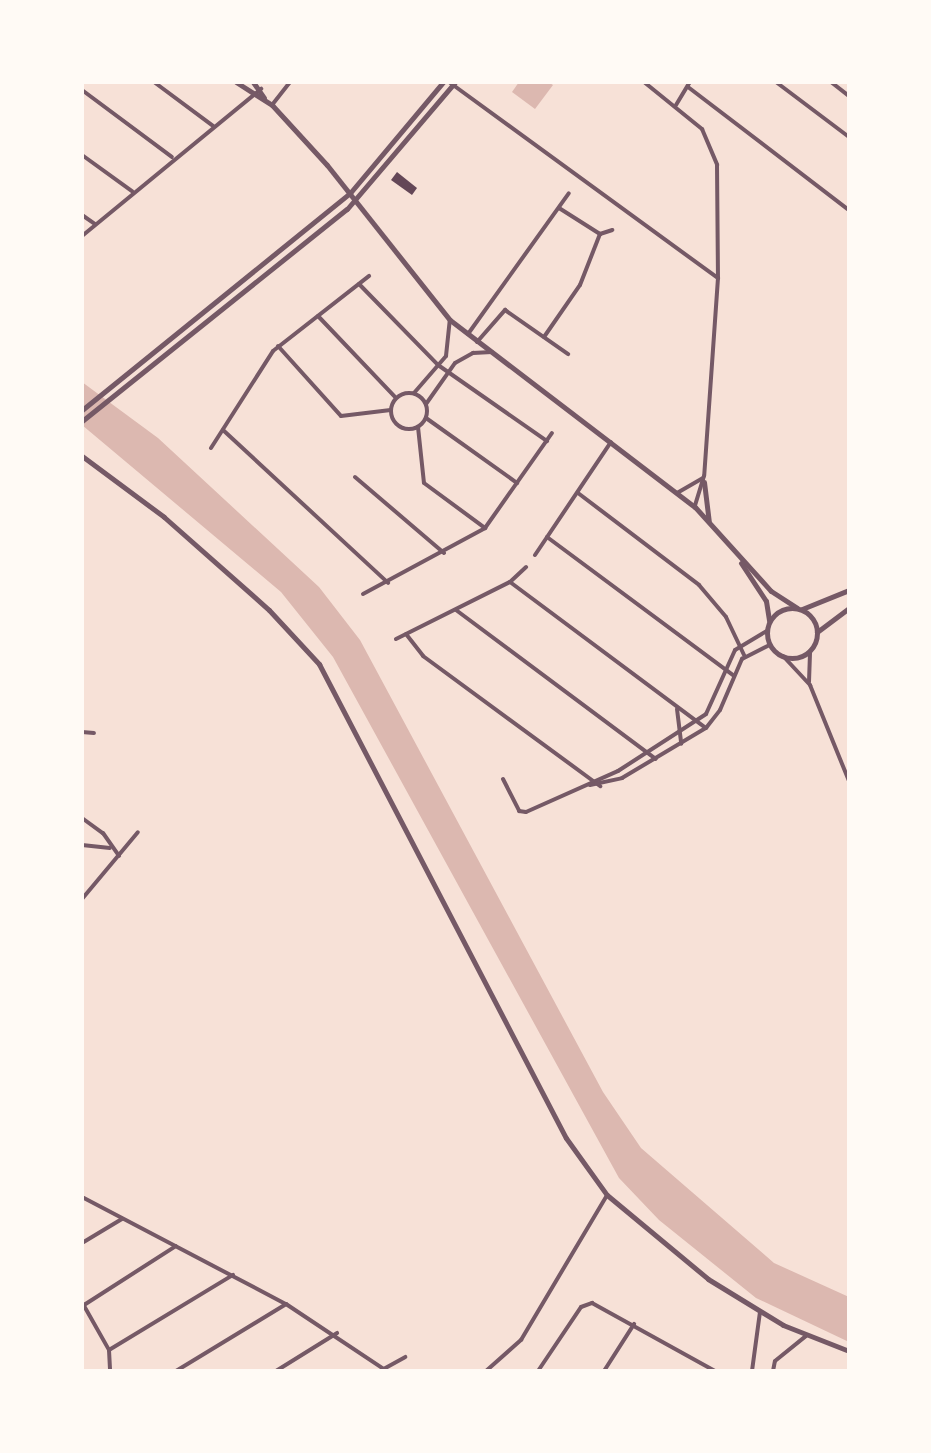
<!DOCTYPE html>
<html>
<head>
<meta charset="utf-8">
<style>
	body { margin:0 }
	#map { position:relative; width:931px; height:1453px; overflow:hidden; background:#f7e1d7; font-family:Georgia,serif }
	div>[style] { position:absolute }
	[style*='--x'] { left:calc(var(--x)*1px); top:calc(var(--y)*1px); width:calc(var(--w)*1px); rotate:calc(var(--a)*1deg) }
	.water>* { inset:0; background:#dcb8b0 }
	.building>* { inset:0; background:#644757 }
	.minor>* { height:4px; margin:-2px; padding:0 2px; transform-origin:2px; border-radius:2px; background:#755966 }
	.minor>.ring { margin:-2px; padding:0; box-sizing:content-box; background:none; border:4px solid #755966; border-radius:50% }
	.tertiary>* { height:5px; margin:-2.5px; padding:0 2.5px; transform-origin:2.5px; border-radius:2.5px; background:#755966 }
	.tertiary>.ring { margin:-2.5px; padding:0; box-sizing:content-box; background:none; border:5px solid #755966; border-radius:50% }
	span { translate:-50% -50%; white-space:nowrap; text-align:center; line-height:1.15; -webkit-text-stroke:8px #fffaf5; paint-order:stroke }
	.frame { position:absolute; inset:0; border:84px solid #fffaf5; pointer-events:none }
</style>
</head>
<body>
<div id="map">
	<div class="water">
		<i style="clip-path:polygon(519px 82px,548px 82px,553px 85px,535px 109px,512px 92px)"></i>
		<i style="clip-path:polygon(82px 382px,158px 438px,319px 587px,360px 640px,603px 1092px,641px 1148px,774px 1263px,849px 1297px,849px 1342px,756px 1298px,659px 1220px,619px 1178px,333px 657px,281px 592px,82px 425px)"></i>
	</div>
	<div class="building">
		<i style="clip-path:polygon(397px 172px,417px 188px,412px 195px,391px 180px)"></i>
	</div>
	<div class="minor">
		<i style="--x:154;--y:82;--w:74;--a:36.7"></i>
		<i style="--x:449;--y:82;--w:333;--a:36.1"></i>
		<i style="--x:644;--y:82;--w:75;--a:39"></i>
		<i style="--x:702;--y:129;--w:39;--a:67"></i>
		<i style="--x:717;--y:165;--w:113;--a:89.5"></i>
		<i style="--x:718;--y:278;--w:198;--a:94"></i>
		<i style="--x:704;--y:476;--w:31;--a:107"></i>
		<i style="--x:776;--y:82;--w:91;--a:37"></i>
		<i style="--x:831;--y:82;--w:23;--a:38"></i>
		<i style="--x:688;--y:87;--w:203;--a:37.4"></i>
		<i style="--x:82;--y:90;--w:112;--a:36.7"></i>
		<i style="--x:272;--y:105;--w:29;--a:-52"></i>
		<i style="--x:676;--y:105;--w:27;--a:-59"></i>
		<i style="--x:82;--y:155;--w:62;--a:35.8"></i>
		<i style="--x:559;--y:208;--w:49;--a:32.4"></i>
		<i style="--x:82;--y:215;--w:16;--a:35"></i>
		<i style="--x:600;--y:234;--w:13;--a:-18"></i>
		<i style="--x:82;--y:236;--w:232;--a:-39.4"></i>
		<i style="--x:359;--y:284;--w:113;--a:45.7"></i>
		<i style="--x:438;--y:365;--w:133;--a:34.9"></i>
		<i style="--x:318;--y:316;--w:113;--a:46.4"></i>
		<i style="--x:468;--y:334;--w:173;--a:-54.4"></i>
		<i style="--x:544;--y:337;--w:63;--a:-55.3"></i>
		<i style="--x:580;--y:285;--w:55;--a:-68.6"></i>
		<i style="--x:477;--y:342;--w:43;--a:-48.8"></i>
		<i style="--x:505;--y:310;--w:77;--a:34.9"></i>
		<i style="--x:278;--y:346;--w:94;--a:48"></i>
		<i style="--x:341;--y:416;--w:50;--a:-6.8"></i>
		<i class="ring" style="left:391px;top:393px;width:32px;height:32px"></i>
		<i style="--x:414;--y:393;--w:49;--a:-49.1"></i>
		<i style="--x:446;--y:356;--w:36;--a:-84"></i>
		<i style="--x:426;--y:404;--w:50;--a:-54.7"></i>
		<i style="--x:455;--y:363;--w:21;--a:-29"></i>
		<i style="--x:473;--y:353;--w:19;--a:-3"></i>
		<i style="--x:426;--y:418;--w:112;--a:35.5"></i>
		<i style="--x:418;--y:427;--w:56;--a:83.9"></i>
		<i style="--x:424;--y:483;--w:76;--a:36.4"></i>
		<i style="--x:223;--y:430;--w:225;--a:42.8"></i>
		<i style="--x:211;--y:448;--w:115;--a:-57.4"></i>
		<i style="--x:273;--y:351;--w:122;--a:-38"></i>
		<i style="--x:355;--y:477;--w:117;--a:40.5"></i>
		<i style="--x:578;--y:493;--w:152;--a:37.2"></i>
		<i style="--x:699;--y:585;--w:42;--a:49.8"></i>
		<i style="--x:726;--y:617;--w:44;--a:64.6"></i>
		<i style="--x:677;--y:493;--w:30;--a:-30"></i>
		<i style="--x:547;--y:537;--w:233;--a:36.6"></i>
		<i style="--x:535;--y:555;--w:136;--a:-56.1"></i>
		<i style="--x:510;--y:582;--w:244;--a:36.7"></i>
		<i style="--x:363;--y:594;--w:139;--a:-28.4"></i>
		<i style="--x:485;--y:528;--w:116;--a:-54.8"></i>
		<i style="--x:456;--y:610;--w:249;--a:36.7"></i>
		<i style="--x:406;--y:634;--w:28;--a:52"></i>
		<i style="--x:423;--y:656;--w:220;--a:36.3"></i>
		<i style="--x:396;--y:639;--w:127;--a:-26.6"></i>
		<i style="--x:510;--y:582;--w:22;--a:-43"></i>
		<i style="--x:783;--y:656;--w:40;--a:47"></i>
		<i style="--x:810;--y:685;--w:104;--a:67.9"></i>
		<i style="--x:809;--y:682;--w:31;--a:-88"></i>
		<i style="--x:677;--y:709;--w:35;--a:83"></i>
		<i style="--x:82;--y:732;--w:12;--a:5"></i>
		<i style="--x:503;--y:779;--w:36;--a:63"></i>
		<i style="--x:519;--y:811;--w:7;--a:8"></i>
		<i style="--x:526;--y:812;--w:101;--a:-24"></i>
		<i style="--x:618;--y:771;--w:105;--a:-32.9"></i>
		<i style="--x:706;--y:714;--w:70;--a:-65.6"></i>
		<i style="--x:735;--y:650;--w:37;--a:-31"></i>
		<i style="--x:590;--y:785;--w:33;--a:-12"></i>
		<i style="--x:622;--y:778;--w:98;--a:-30.8"></i>
		<i style="--x:706;--y:728;--w:23;--a:-52"></i>
		<i style="--x:720;--y:710;--w:56;--a:-66.7"></i>
		<i style="--x:742;--y:659;--w:31;--a:-27"></i>
		<i style="--x:82;--y:818;--w:26;--a:36"></i>
		<i style="--x:103;--y:833;--w:28;--a:55"></i>
		<i style="--x:82;--y:845;--w:28;--a:6"></i>
		<i style="--x:82;--y:899;--w:87;--a:-50.1"></i>
		<i style="--x:82;--y:1197;--w:230;--a:27.7"></i>
		<i style="--x:286;--y:1304;--w:118;--a:33.6"></i>
		<i style="--x:82;--y:1243;--w:47;--a:-31"></i>
		<i style="--x:83;--y:1304;--w:53;--a:60.5"></i>
		<i style="--x:109;--y:1350;--w:21;--a:87"></i>
		<i style="--x:84;--y:1305;--w:109;--a:-32.7"></i>
		<i style="--x:109;--y:1350;--w:145;--a:-31.2"></i>
		<i style="--x:176;--y:1371;--w:129;--a:-31.3"></i>
		<i style="--x:276;--y:1371;--w:72;--a:-31.9"></i>
		<i style="--x:380;--y:1371;--w:29;--a:-29"></i>
		<i style="--x:486;--y:1371;--w:47;--a:-41.5"></i>
		<i style="--x:521;--y:1340;--w:169;--a:-59.3"></i>
		<i style="--x:538;--y:1371;--w:77;--a:-56.1"></i>
		<i style="--x:581;--y:1307;--w:12;--a:-20"></i>
		<i style="--x:592;--y:1303;--w:141;--a:28.9"></i>
		<i style="--x:604;--y:1371;--w:56;--a:-57.4"></i>
		<i style="--x:752;--y:1371;--w:60;--a:-82.3"></i>
		<i style="--x:773;--y:1371;--w:10;--a:-79"></i>
		<i style="--x:775;--y:1361;--w:40;--a:-39"></i>
	</div>
	<div class="tertiary">
		<i style="--x:236;--y:82;--w:43;--a:32.6"></i>
		<i style="--x:272;--y:105;--w:81;--a:47.5"></i>
		<i style="--x:327;--y:165;--w:198;--a:51.6"></i>
		<i style="--x:450;--y:320;--w:308;--a:37.4"></i>
		<i style="--x:695;--y:507;--w:113;--a:47.9"></i>
		<i style="--x:771;--y:591;--w:31;--a:33"></i>
		<i style="--x:253;--y:82;--w:19;--a:55"></i>
		<i style="--x:82;--y:410;--w:345;--a:-39"></i>
		<i style="--x:350;--y:193;--w:145;--a:-50"></i>
		<i style="--x:82;--y:421;--w:339;--a:-38.7"></i>
		<i style="--x:347;--y:209;--w:167;--a:-49.6"></i>
		<i style="--x:82;--y:456;--w:102;--a:36.6"></i>
		<i style="--x:164;--y:517;--w:140;--a:41.5"></i>
		<i style="--x:269;--y:610;--w:74;--a:47.2"></i>
		<i style="--x:319;--y:664;--w:534;--a:62.48"></i>
		<i style="--x:566;--y:1138;--w:70;--a:54.3"></i>
		<i style="--x:607;--y:1195;--w:131;--a:39.7"></i>
		<i style="--x:708;--y:1279;--w:88;--a:31.5"></i>
		<i style="--x:783;--y:1325;--w:71;--a:21.5"></i>
		<i style="--x:704;--y:482;--w:39;--a:83"></i>
		<i style="--x:741;--y:563;--w:45;--a:56.7"></i>
		<i style="--x:766;--y:601;--w:20;--a:81"></i>
		<i class="ring" style="left:767px;top:608px;width:45px;height:45px"></i>
		<i style="--x:802;--y:609;--w:51;--a:-22"></i>
		<i style="--x:817;--y:632;--w:40;--a:-37"></i>
	</div>
	<div class="frame"></div>
</div>
</body>
</html>
